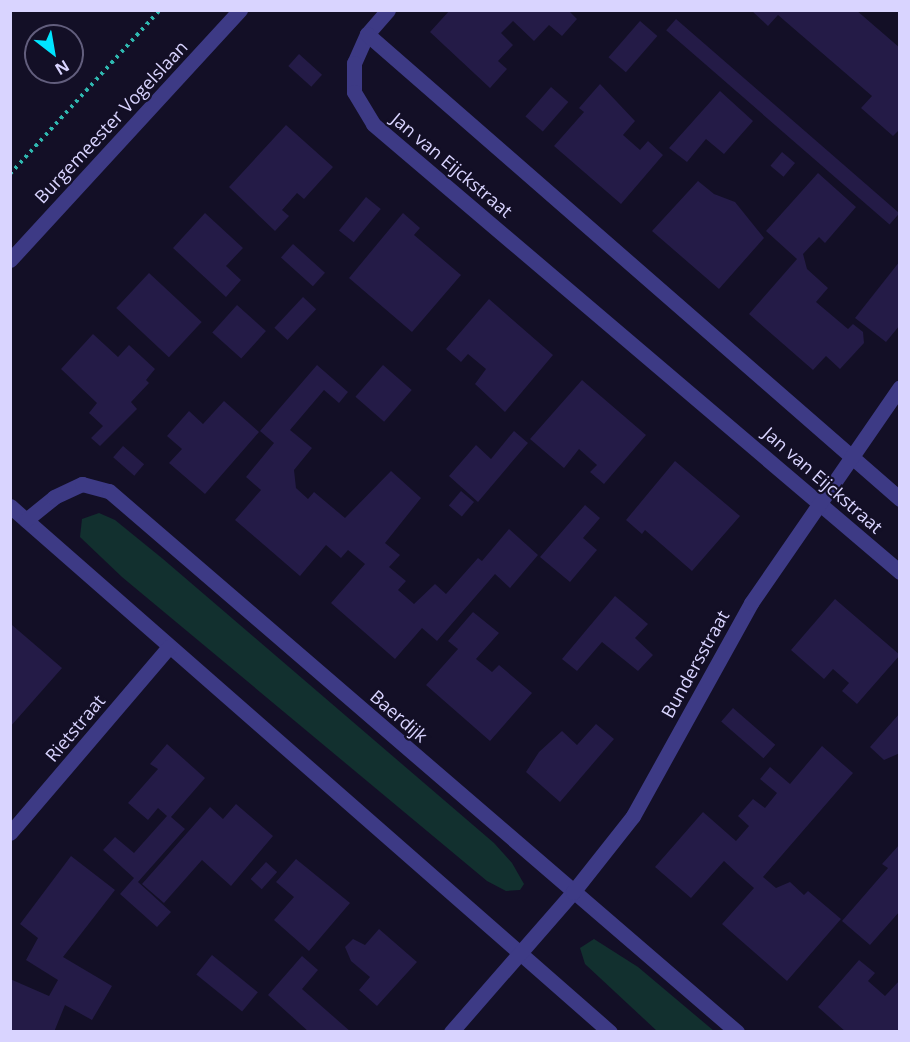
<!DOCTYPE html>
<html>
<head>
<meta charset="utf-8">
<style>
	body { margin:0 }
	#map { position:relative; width:910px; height:1042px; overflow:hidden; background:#130f26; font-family:"Open Sans",sans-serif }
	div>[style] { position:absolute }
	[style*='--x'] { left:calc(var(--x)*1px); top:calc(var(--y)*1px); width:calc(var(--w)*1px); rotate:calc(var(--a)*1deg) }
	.green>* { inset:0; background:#12302f }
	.building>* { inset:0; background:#241b47; transform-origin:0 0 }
	.path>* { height:4px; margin-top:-2px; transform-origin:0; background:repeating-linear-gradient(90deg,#2fb8b0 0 3px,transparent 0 7.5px) }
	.minor>* { height:15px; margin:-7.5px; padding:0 7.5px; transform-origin:7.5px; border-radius:7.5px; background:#3d3a85 }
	span { translate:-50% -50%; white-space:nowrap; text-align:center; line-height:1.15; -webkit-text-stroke:4.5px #130f26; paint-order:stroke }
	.street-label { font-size:18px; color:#d9d4ff }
	.frame { position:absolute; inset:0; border:12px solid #d9d4ff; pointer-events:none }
	.north { position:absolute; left:24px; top:24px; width:60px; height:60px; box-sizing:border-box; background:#130f26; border:2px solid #625e7d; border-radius:50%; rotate:149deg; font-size:16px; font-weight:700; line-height:24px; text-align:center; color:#d9d4ff }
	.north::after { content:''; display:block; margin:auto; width:21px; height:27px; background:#00e5ff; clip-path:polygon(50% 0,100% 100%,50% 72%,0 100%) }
</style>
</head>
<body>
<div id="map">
	<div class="green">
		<i style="clip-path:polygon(99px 513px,115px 520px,163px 559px,494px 843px,512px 863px,524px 884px,520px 890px,506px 891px,487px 881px,122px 577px,80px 537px,82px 519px)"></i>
		<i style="clip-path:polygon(594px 939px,638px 967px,714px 1031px,657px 1031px,585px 964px,580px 948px)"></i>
	</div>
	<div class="building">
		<i style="clip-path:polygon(450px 10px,568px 10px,577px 19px,562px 36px,549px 25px,534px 41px,513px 21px,501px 33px,513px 45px,498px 61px,507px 69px,490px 88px,430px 32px)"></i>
		<i style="clip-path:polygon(751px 10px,856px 10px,900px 48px,900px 129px,893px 136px,861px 108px,872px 96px,778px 15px,768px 26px)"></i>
		<i style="left:676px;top:19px;width:296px;height:15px;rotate:41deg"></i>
		<i style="left:640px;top:21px;width:23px;height:48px;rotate:41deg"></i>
		<i style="left:299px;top:54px;width:31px;height:16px;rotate:42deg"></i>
		<i style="clip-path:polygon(600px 84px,635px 121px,623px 135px,640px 150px,648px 141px,663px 155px,621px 204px,554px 146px,584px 112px,579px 108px)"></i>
		<i style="left:551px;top:87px;width:23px;height:39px;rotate:41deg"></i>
		<i style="clip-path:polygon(720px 91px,753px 121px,724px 154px,706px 139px,687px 162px,669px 148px)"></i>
		<i style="clip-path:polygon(286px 125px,333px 167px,304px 199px,297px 193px,282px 210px,289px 216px,275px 231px,229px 187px)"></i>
		<i style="left:782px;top:152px;width:17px;height:18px;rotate:40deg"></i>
		<i style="clip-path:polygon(818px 173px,856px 207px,825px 243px,819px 237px,803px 254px,807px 269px,828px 288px,816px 302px,848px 329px,853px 324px,863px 332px,864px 343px,840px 369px,826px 356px,813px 370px,749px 314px,797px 259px,766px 231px)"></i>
		<i style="clip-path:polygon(698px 181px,714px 194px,735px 202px,764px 238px,719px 289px,652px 231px)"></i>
		<i style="left:366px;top:197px;width:19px;height:43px;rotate:39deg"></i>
		<i style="clip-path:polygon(205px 213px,243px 248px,226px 266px,241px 280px,226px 297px,173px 248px)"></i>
		<i style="clip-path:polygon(403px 213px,420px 228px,414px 235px,461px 275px,412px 332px,349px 278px)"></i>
		<i style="left:293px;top:244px;width:43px;height:18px;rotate:42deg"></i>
		<i style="clip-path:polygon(900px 261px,900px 325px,886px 342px,855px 318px)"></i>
		<i style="left:149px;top:273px;width:72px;height:48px;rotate:43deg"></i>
		<i style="left:303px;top:297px;width:18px;height:42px;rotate:43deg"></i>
		<i style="clip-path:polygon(489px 299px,553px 355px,505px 412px,475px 384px,486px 369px,468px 354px,461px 362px,446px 349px)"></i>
		<i style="left:237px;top:305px;width:39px;height:37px;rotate:42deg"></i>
		<i style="clip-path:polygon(93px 334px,118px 357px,129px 345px,155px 369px,146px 380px,149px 383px,131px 402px,137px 409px,100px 446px,91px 438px,103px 426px,89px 413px,97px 403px,61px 369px)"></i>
		<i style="clip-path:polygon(317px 365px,348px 392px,339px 403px,324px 390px,290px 430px,312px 448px,294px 470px,296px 488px,308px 499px,314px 492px,345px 518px,391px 471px,421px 498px,385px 543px,400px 555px,389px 567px,406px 581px,398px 590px,414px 604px,435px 584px,446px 594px,478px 558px,482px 561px,509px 529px,538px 555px,510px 588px,495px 574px,437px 641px,422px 628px,395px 659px,331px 603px,365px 564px,348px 550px,341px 558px,326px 545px,300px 576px,235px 520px,261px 490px,246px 477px,274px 443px,260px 431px)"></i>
		<i style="left:383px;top:365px;width:38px;height:42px;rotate:41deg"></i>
		<i style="clip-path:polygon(582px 380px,646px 435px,604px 484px,590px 472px,597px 465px,579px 449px,564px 468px,530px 439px)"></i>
		<i style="clip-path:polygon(224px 401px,259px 432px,205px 494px,169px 463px,182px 449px,167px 436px,189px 411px,203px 424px)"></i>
		<i style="clip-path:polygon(514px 431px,528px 443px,478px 502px,449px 476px,476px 445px,491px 459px)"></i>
		<i style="left:123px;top:446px;width:28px;height:15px;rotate:41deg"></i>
		<i style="clip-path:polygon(675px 461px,740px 516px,692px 571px,645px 530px,642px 534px,626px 520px)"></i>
		<i style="left:461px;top:491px;width:17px;height:19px;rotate:40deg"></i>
		<i style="clip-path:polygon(585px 505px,600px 518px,583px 538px,597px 550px,570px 582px,540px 557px)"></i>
		<i style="clip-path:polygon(615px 596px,648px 624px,635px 638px,653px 655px,638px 671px,602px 642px,577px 671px,562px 659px)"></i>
		<i style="clip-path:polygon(835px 599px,900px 655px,857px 704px,842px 691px,849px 683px,833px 669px,824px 679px,791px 650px)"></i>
		<i style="clip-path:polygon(473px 612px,499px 633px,476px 659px,492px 672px,499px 665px,532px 693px,490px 741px,426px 685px,458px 649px,448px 641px)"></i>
		<i style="clip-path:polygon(12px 625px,62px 668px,10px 727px,10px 627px)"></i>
		<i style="left:733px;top:708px;width:56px;height:18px;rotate:41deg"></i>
		<i style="clip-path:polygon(900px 713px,900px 753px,884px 760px,870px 747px)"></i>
		<i style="clip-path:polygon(596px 724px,614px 739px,560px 802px,526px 772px,539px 752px,562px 731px,577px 745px)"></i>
		<i style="clip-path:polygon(167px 744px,205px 778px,171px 817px,185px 829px,138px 882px,171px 912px,157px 927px,120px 894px,134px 878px,103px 850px,115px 837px,134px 853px,167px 816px,158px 808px,148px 820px,128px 803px,158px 769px,150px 764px)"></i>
		<i style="clip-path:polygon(822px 746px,853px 773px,763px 877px,776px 888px,790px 882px,804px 895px,808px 891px,841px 919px,787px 981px,722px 924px,754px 888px,738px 874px,724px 861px,691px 898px,655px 867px,703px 812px,736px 841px,749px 826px,738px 816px,753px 799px,765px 808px,777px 793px,760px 779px,770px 767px,790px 784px)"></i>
		<i style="clip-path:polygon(236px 804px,273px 836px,231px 886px,202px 860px,164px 903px,142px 884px,210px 807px,223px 819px)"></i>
		<i style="clip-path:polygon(900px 844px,900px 911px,870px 945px,842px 921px,888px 868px,882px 864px)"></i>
		<i style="clip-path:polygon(71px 856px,115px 890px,63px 957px,112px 986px,92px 1020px,65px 1005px,54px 1032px,10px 1032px,10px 979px,49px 996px,58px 980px,26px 960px,38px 938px,20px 924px)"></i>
		<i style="clip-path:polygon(296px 859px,350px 903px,309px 951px,274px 920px,294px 897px,276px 882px)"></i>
		<i style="left:266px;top:862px;width:15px;height:23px;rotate:42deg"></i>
		<i style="clip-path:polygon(379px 929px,417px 962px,377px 1006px,359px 990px,370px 977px,351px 961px,345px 947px,353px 939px,365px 945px)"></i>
		<i style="left:212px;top:955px;width:59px;height:25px;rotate:39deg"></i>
		<i style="clip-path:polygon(302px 956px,318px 970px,302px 989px,351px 1032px,309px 1032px,268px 995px)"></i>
		<i style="clip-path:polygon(859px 960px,875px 973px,868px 981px,885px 996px,900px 980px,900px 1032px,846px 1032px,818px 1007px)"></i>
	</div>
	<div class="path">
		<i style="--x:10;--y:174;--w:222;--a:-47.6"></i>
	</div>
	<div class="minor">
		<i style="--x:388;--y:10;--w:32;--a:131"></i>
		<i style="--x:367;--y:34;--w:32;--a:114"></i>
		<i style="--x:354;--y:63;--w:29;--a:90"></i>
		<i style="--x:354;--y:92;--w:37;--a:59"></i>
		<i style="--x:373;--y:124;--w:692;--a:40.37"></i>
		<i style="--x:367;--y:34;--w:707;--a:41.1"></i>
		<i style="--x:10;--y:260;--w:340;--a:-47.4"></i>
		<i style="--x:10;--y:506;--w:798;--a:41.24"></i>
		<i style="--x:26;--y:520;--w:36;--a:-39"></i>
		<i style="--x:54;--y:497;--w:31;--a:-25"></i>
		<i style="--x:82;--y:484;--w:28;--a:15"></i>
		<i style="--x:109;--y:491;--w:829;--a:40.74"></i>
		<i style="--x:10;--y:833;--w:245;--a:-49.5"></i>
		<i style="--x:451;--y:1032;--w:186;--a:-48.9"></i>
		<i style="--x:573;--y:892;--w:97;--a:-51.7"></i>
		<i style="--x:633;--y:816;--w:244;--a:-61"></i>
		<i style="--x:751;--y:603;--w:262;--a:-55.4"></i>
	</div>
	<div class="street-label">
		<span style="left:111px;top:122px;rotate:-47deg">Burgemeester Vogelslaan</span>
		<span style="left:452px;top:165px;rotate:40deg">Jan van Eijckstraat</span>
		<span style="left:823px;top:480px;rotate:41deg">Jan van Eijckstraat</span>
		<span style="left:695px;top:664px;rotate:-61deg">Bundersstraat</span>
		<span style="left:399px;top:716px;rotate:41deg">Baerdijk</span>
		<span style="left:75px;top:728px;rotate:-50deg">Rietstraat</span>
	</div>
	<div class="frame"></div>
	<div class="north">N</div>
</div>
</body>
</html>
